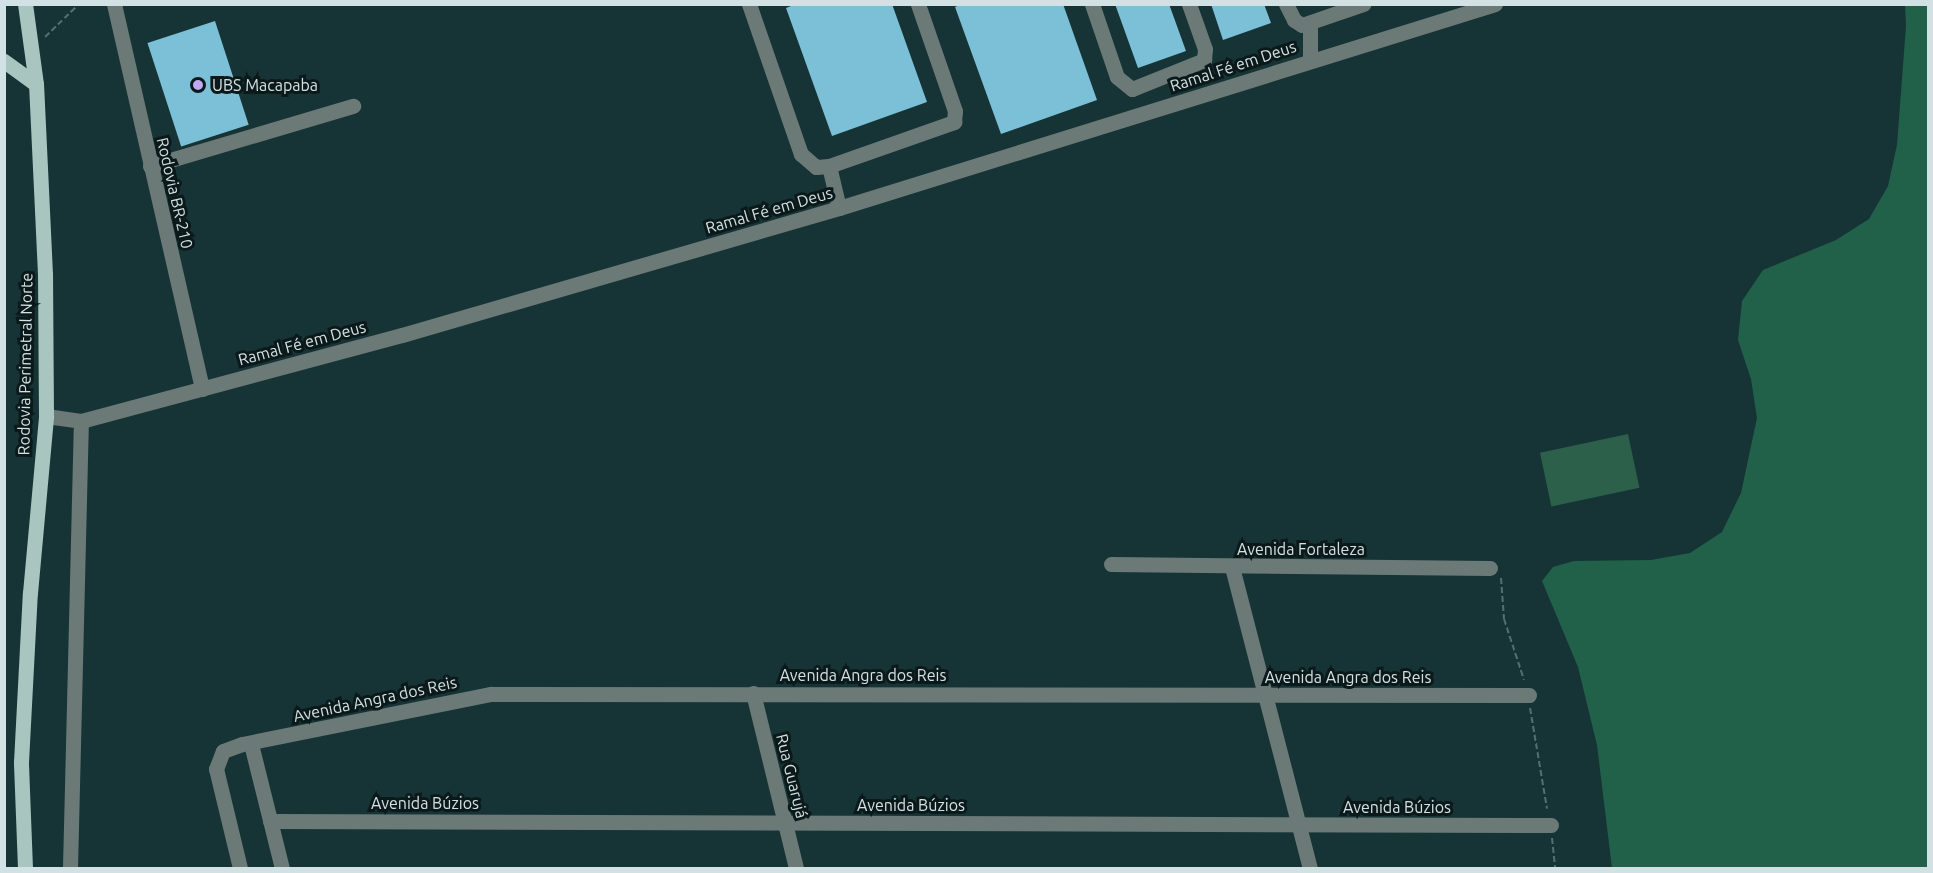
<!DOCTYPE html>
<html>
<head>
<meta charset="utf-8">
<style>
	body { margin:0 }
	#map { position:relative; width:1933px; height:873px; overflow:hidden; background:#163436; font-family:Ubuntu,sans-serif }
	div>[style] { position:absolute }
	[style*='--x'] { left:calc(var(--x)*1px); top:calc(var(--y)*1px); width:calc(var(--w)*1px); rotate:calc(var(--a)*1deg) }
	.green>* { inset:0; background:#2c604a; transform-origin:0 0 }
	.forest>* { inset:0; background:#226149 }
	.building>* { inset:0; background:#7cc0d8; transform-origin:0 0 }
	.path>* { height:2px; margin-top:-1px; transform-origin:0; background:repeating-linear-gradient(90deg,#556e70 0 6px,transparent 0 9px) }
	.minor>* { height:15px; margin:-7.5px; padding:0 7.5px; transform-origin:7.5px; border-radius:7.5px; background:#6c7a77 }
	.major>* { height:15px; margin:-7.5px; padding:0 7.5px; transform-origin:7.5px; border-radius:7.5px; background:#a9c5c0 }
	.dots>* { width:16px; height:16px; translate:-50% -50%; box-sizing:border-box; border:3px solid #0c191a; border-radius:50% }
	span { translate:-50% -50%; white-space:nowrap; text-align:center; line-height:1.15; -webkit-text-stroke:6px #0c191a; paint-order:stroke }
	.street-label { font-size:16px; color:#d2e2e4 }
	.poi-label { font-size:16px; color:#d2e2e4 }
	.left { translate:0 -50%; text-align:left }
	.frame { position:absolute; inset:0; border:6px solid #d2e2e4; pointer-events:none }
</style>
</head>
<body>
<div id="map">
	<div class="green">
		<i style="left:1628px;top:434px;width:55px;height:90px;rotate:78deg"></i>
	</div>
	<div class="forest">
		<i style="clip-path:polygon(1905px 5px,1928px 5px,1928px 868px,1612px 868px,1597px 745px,1578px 667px,1542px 581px,1553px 567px,1574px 561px,1651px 560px,1690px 553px,1722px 532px,1741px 493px,1757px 418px,1751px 379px,1738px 340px,1742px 301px,1763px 270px,1836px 240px,1869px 219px,1888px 186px,1897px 145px,1906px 26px)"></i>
	</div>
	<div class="building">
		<i style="clip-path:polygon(796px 4px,892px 4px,927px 102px,832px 136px,786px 8px)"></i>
		<i style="clip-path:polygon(962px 4px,1063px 4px,1097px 100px,1001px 134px,955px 7px)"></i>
		<i style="clip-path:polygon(1115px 4px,1169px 4px,1186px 51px,1138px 68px)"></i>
		<i style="clip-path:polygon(1211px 4px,1264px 4px,1271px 23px,1223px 40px)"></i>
		<i style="left:215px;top:21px;width:109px;height:71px;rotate:72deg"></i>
	</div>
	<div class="path">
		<i style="--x:45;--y:37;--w:47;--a:-44.1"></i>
		<i style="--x:1501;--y:578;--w:41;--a:85.8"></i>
		<i style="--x:1504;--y:619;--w:64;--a:71.8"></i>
		<i style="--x:1530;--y:708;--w:102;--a:80.4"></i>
		<i style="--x:1552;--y:838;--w:30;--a:84"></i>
	</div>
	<div class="minor">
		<i style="--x:114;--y:4;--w:395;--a:77.1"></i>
		<i style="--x:749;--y:4;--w:159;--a:70.9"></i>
		<i style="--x:801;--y:154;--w:20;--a:41"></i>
		<i style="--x:816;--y:167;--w:13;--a:-4"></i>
		<i style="--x:829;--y:166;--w:133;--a:-19.4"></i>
		<i style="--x:954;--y:122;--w:11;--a:-85"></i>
		<i style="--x:955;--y:111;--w:113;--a:-109.1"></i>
		<i style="--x:1092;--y:4;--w:77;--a:71.1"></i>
		<i style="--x:1117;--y:77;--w:19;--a:39"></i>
		<i style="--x:1132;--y:89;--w:78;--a:-21.9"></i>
		<i style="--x:1204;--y:60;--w:11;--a:-85"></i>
		<i style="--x:1205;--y:49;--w:48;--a:-109.6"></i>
		<i style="--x:1286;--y:4;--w:18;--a:63"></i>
		<i style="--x:1294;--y:20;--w:9;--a:32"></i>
		<i style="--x:1302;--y:25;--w:65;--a:-19"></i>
		<i style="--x:1310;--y:23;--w:38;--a:90"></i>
		<i style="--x:150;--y:166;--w:212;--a:-16.5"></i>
		<i style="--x:829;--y:166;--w:43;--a:76.6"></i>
		<i style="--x:46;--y:416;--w:35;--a:8"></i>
		<i style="--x:81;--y:421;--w:332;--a:-15"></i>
		<i style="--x:402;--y:335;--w:455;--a:-16.2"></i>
		<i style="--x:839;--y:208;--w:687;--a:-17.27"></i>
		<i style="--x:1111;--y:564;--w:379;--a:0.6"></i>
		<i style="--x:1232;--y:567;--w:311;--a:75.5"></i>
		<i style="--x:753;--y:693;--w:180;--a:76.2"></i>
		<i style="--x:251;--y:744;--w:128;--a:76"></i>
		<i style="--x:270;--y:821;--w:1281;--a:0.18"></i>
		<i style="--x:70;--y:868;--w:447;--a:-88.6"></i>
		<i style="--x:240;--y:868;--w:102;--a:-103.6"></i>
		<i style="--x:216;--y:769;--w:19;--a:-69"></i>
		<i style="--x:223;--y:751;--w:20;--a:-20"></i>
		<i style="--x:242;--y:744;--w:254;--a:-11.4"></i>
		<i style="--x:491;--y:694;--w:1038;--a:0.06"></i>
	</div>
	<div class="major">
		<i style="--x:4;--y:61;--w:39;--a:36"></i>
		<i style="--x:25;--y:868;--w:106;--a:-92.2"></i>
		<i style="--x:21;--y:762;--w:169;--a:-87"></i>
		<i style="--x:30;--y:593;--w:178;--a:-84.8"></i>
		<i style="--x:46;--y:416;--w:142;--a:-90.4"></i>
		<i style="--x:45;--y:274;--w:190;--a:-92.7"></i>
		<i style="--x:36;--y:84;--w:81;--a:-97.8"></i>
	</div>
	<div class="dots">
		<i style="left:198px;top:85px;background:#bfa9f4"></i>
	</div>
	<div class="street-label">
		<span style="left:1233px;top:66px;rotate:-18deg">Ramal Fé em Deus</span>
		<span style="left:175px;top:193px;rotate:77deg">Rodovia BR-210</span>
		<span style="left:769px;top:210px;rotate:-16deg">Ramal Fé em Deus</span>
		<span style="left:302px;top:343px;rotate:-15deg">Ramal Fé em Deus</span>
		<span style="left:25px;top:364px;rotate:-89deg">Rodovia Perimetral Norte</span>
		<span style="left:1301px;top:549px">Avenida Fortaleza</span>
		<span style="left:863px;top:675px">Avenida Angra dos Reis</span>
		<span style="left:1348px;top:677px">Avenida Angra dos Reis</span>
		<span style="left:375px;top:699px;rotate:-12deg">Avenida Angra dos Reis</span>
		<span style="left:792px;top:776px;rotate:76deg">Rua Guarujá</span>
		<span style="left:425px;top:803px">Avenida Búzios</span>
		<span style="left:911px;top:805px">Avenida Búzios</span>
		<span style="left:1397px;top:807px">Avenida Búzios</span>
	</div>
	<div class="poi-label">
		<span class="left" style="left:212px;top:85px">UBS Macapaba</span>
	</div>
	<div class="frame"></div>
</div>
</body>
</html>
